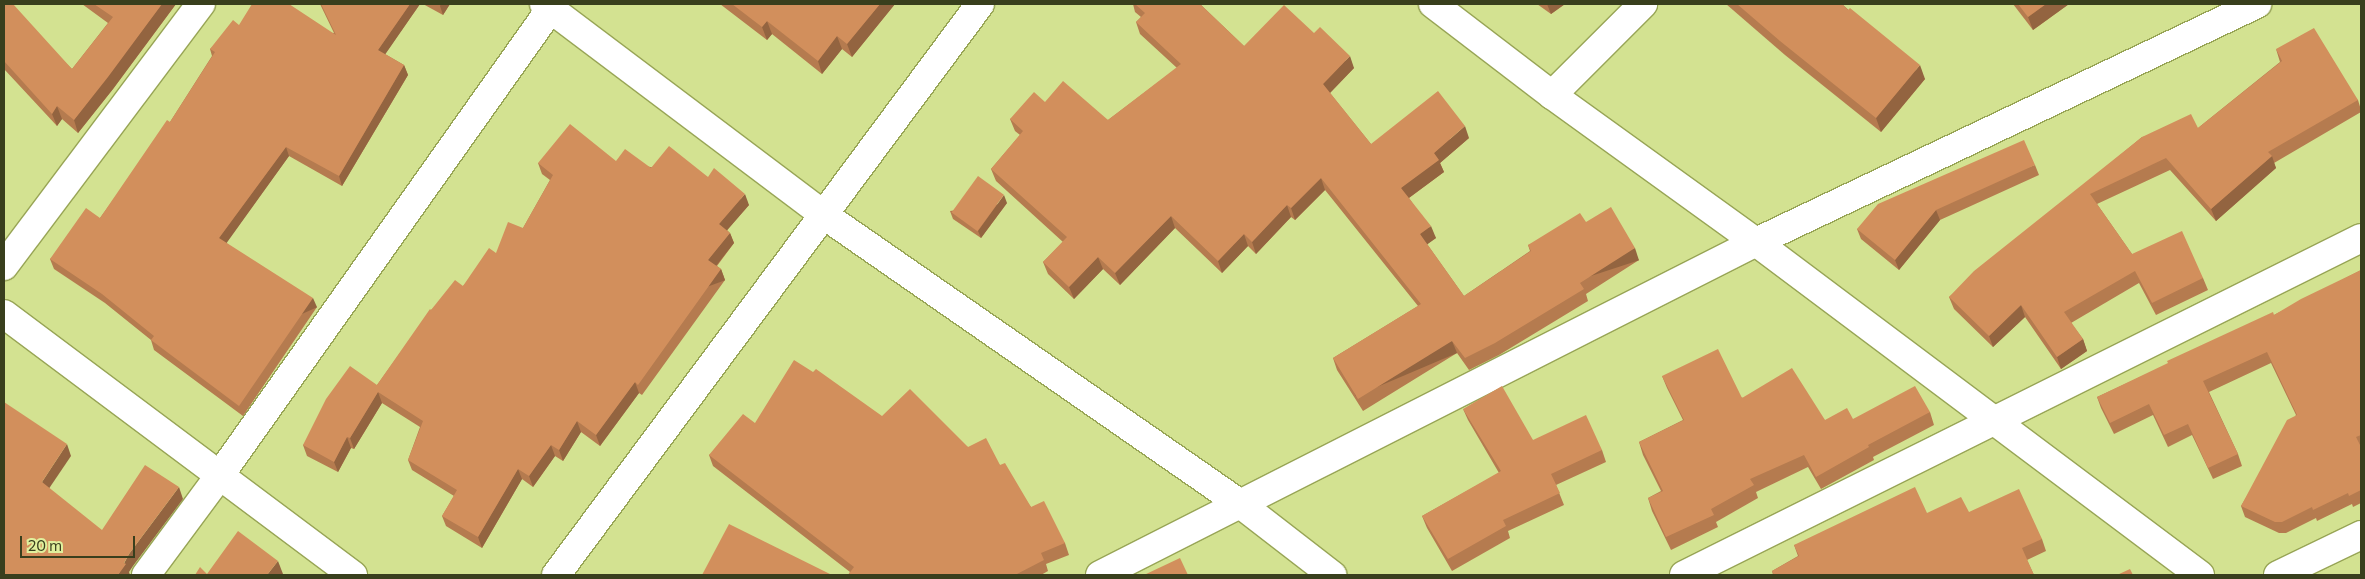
<!DOCTYPE html>
<html>
<head>
<meta charset="utf-8">
<style>
	body { margin:0 }
	#map { position:relative; width:2365px; height:579px; overflow:hidden; background:#d3e291; font-family:Commissioner,sans-serif }
	div>[style] { position:absolute }
	[style*='--x'] { left:calc(var(--x)*1px); top:calc(var(--y)*1px); width:calc(var(--w)*1px); rotate:calc(var(--a)*1deg) }
	.roads { filter:drop-shadow(1px 0 #98a556) drop-shadow(-1px 0 #98a556) drop-shadow(0 1px #98a556) drop-shadow(0 -1px #98a556) }
	.minor>* { height:28px; margin:-14px; padding:0 14px; transform-origin:14px; border-radius:14px; background:#fff }
	.wall>* { inset:0; background:#b57b4f }
	.shaded-wall>* { inset:0; background:#936440; transform-origin:0 0 }
	.building>* { inset:0; background:#d28f5c; transform-origin:0 0 }
	span { translate:-50% -50%; white-space:nowrap; text-align:center; line-height:1.15; -webkit-text-stroke:4.5px #e0f09d; paint-order:stroke }
	.frame { position:absolute; inset:0; border:5px solid #393f1d; pointer-events:none }
	.scale { position:absolute; left:20px; top:536px; width:115px; height:22px; box-sizing:border-box; border:2px solid #393f1d; border-top:0; padding-left:6px; font-size:15px; line-height:18px; white-space:nowrap; color:#393f1d; -webkit-text-stroke:4px #e0f09d; paint-order:stroke }
</style>
</head>
<body>
<div id="map">
	<div class="roads">
		<div class="minor">
			<i style="--x:544;--y:4;--w:351;--a:37"></i>
			<i style="--x:824;--y:215;--w:505;--a:34.76"></i>
			<i style="--x:1239;--y:503;--w:118;--a:37.7"></i>
			<i style="--x:1433;--y:4;--w:150;--a:37.4"></i>
			<i style="--x:1552;--y:95;--w:251;--a:35.8"></i>
			<i style="--x:1756;--y:242;--w:555;--a:36.87"></i>
			<i style="--x:1552;--y:95;--w:129;--a:-45"></i>
			<i style="--x:4;--y:266;--w:328;--a:-53.1"></i>
			<i style="--x:4;--y:314;--w:436;--a:36.8"></i>
			<i style="--x:146;--y:575;--w:124;--a:-53.5"></i>
			<i style="--x:220;--y:475;--w:577;--a:-54.66"></i>
			<i style="--x:556;--y:575;--w:711;--a:-53.4"></i>
			<i style="--x:1100;--y:575;--w:736;--a:-26.91"></i>
			<i style="--x:1756;--y:242;--w:555;--a:-25.41"></i>
			<i style="--x:1684;--y:575;--w:756;--a:-26.46"></i>
			<i style="--x:2278;--y:575;--w:92;--a:-25.7"></i>
		</div>
	</div>
	<div class="wall">
		<i style="clip-path:polygon(4px 4px,72px 69px,108px 23px,82px 4px,176px 4px,113px 89px,78px 133px,62px 119px,57px 126px,4px 69px)"></i>
		<i style="clip-path:polygon(320px 4px,420px 4px,385px 54px,404px 65px,408px 75px,342px 186px,289px 156px,226px 243px,317px 307px,243px 416px,154px 350px,151px 340px,105px 303px,54px 269px,50px 259px,100px 218px,170px 122px,212px 56px,210px 49px,239px 25px,334px 33px)"></i>
		<i style="clip-path:polygon(423px 4px,450px 4px,443px 15px)"></i>
		<i style="clip-path:polygon(720px 4px,895px 4px,852px 57px,842px 49px,822px 74px,772px 34px,767px 40px)"></i>
		<i style="clip-path:polygon(1133px 4px,1200px 4px,1244px 46px,1314px 33px,1354px 68px,1330px 93px,1371px 144px,1469px 138px,1440px 163px,1444px 172px,1409px 198px,1436px 238px,1427px 244px,1464px 296px,1530px 251px,1528px 245px,1586px 222px,1639px 260px,1586px 294px,1588px 301px,1499px 355px,1469px 370px,1457px 353px,1363px 411px,1337px 370px,1333px 358px,1418px 306px,1325px 190px,1295px 220px,1291px 217px,1256px 254px,1248px 246px,1222px 273px,1175px 228px,1120px 285px,1103px 269px,1074px 299px,1048px 274px,1043px 262px,1063px 242px,996px 181px,991px 169px,1020px 135px,1015px 131px,1010px 119px,1045px 102px,1108px 120px,1177px 68px,1140px 34px,1136px 22px,1141px 17px,1135px 12px)"></i>
		<i style="clip-path:polygon(1537px 4px,1565px 4px,1551px 14px)"></i>
		<i style="clip-path:polygon(1726px 4px,1842px 4px,1925px 79px,1881px 132px,1785px 55px)"></i>
		<i style="clip-path:polygon(2013px 4px,2069px 4px,2033px 30px)"></i>
		<i style="clip-path:polygon(2276px 49px,2358px 100px,2361px 110px,2361px 112px,2274px 163px,2276px 168px,2216px 221px,2170px 170px,2097px 204px,2132px 254px,2203px 278px,2208px 290px,2156px 315px,2139px 283px,2071px 323px,2083px 339px,2087px 351px,2061px 369px,2025px 317px,1993px 347px,1954px 309px,1949px 297px,2142px 137px,2198px 128px,2280px 62px)"></i>
		<i style="clip-path:polygon(616px 161px,708px 177px,749px 205px,727px 230px,730px 233px,734px 243px,717px 266px,721px 269px,725px 280px,642px 395px,639px 393px,600px 446px,581px 432px,563px 461px,555px 456px,533px 487px,522px 479px,482px 548px,446px 526px,442px 516px,454px 496px,412px 470px,408px 460px,420px 427px,382px 403px,354px 449px,351px 448px,338px 472px,307px 456px,303px 445px,377px 385px,431px 310px,463px 286px,523px 228px,550px 180px,542px 174px,538px 163px)"></i>
		<i style="clip-path:polygon(2035px 165px,2039px 175px,1940px 220px,1899px 270px,1861px 239px,1857px 229px)"></i>
		<i style="clip-path:polygon(1007px 203px,981px 238px,953px 219px,950px 211px)"></i>
		<i style="clip-path:polygon(2361px 270px,2361px 503px,2353px 507px,2352px 504px,2317px 521px,2316px 518px,2286px 533px,2279px 533px,2245px 517px,2241px 506px,2296px 415px,2271px 363px,2209px 392px,2238px 454px,2242px 466px,2213px 479px,2192px 435px,2168px 447px,2153px 415px,2114px 434px,2101px 408px,2097px 397px,2274px 315px)"></i>
		<i style="clip-path:polygon(1662px 376px,1825px 420px,1853px 419px,1930px 412px,1934px 425px,1873px 457px,1874px 460px,1821px 489px,1808px 467px,1756px 492px,1758px 498px,1716px 522px,1718px 527px,1671px 550px,1652px 511px,1648px 498px,1661px 491px,1643px 455px,1639px 442px,1683px 420px,1667px 388px)"></i>
		<i style="clip-path:polygon(1463px 409px,1533px 440px,1602px 450px,1606px 462px,1556px 485px,1564px 505px,1508px 531px,1510px 538px,1452px 571px,1427px 528px,1422px 516px,1499px 473px,1468px 420px)"></i>
		<i style="clip-path:polygon(882px 416px,968px 447px,1000px 465px,1031px 507px,1065px 543px,1069px 555px,1046px 564px,1048px 571px,1041px 575px,848px 575px,850px 572px,713px 466px,709px 455px,755px 423px)"></i>
		<i style="clip-path:polygon(1969px 512px,2042px 539px,2046px 551px,2027px 560px,2034px 575px,1773px 575px,1772px 571px,1798px 556px,1794px 545px)"></i>
	</div>
	<div class="shaded-wall">
		<i style="clip-path:polygon(162px 4px,176px 4px,113px 89px,78px 133px,74px 120px)"></i>
		<i style="clip-path:polygon(410px 4px,420px 4px,382px 59px,378px 50px)"></i>
		<i style="clip-path:polygon(441px 4px,450px 4px,443px 15px,440px 6px)"></i>
		<i style="clip-path:polygon(880px 4px,895px 4px,852px 57px,847px 44px)"></i>
		<i style="clip-path:polygon(1547px 4px,1565px 4px,1551px 14px)"></i>
		<i style="clip-path:polygon(2046px 4px,2069px 4px,2033px 30px,2028px 17px)"></i>
		<i style="clip-path:polygon(767px 21px,772px 34px,767px 40px,762px 27px)"></i>
		<i style="clip-path:polygon(837px 36px,842px 49px,822px 74px,818px 61px)"></i>
		<i style="clip-path:polygon(1350px 56px,1354px 68px,1327px 96px,1323px 84px)"></i>
		<i style="clip-path:polygon(404px 65px,408px 75px,342px 186px,339px 176px)"></i>
		<i style="clip-path:polygon(1920px 65px,1925px 79px,1881px 132px,1876px 118px)"></i>
		<i style="clip-path:polygon(57px 106px,62px 119px,57px 126px,52px 114px)"></i>
		<i style="clip-path:polygon(1465px 126px,1469px 138px,1440px 163px,1444px 172px,1406px 200px,1401px 188px,1434px 153px)"></i>
		<i style="clip-path:polygon(286px 147px,289px 156px,223px 248px,219px 238px)"></i>
		<i style="clip-path:polygon(2272px 156px,2276px 168px,2216px 221px,2211px 209px)"></i>
		<i style="clip-path:polygon(1321px 178px,1325px 190px,1295px 220px,1291px 208px)"></i>
		<i style="clip-path:polygon(745px 194px,749px 205px,723px 235px,719px 224px)"></i>
		<i style="clip-path:polygon(1004px 195px,1007px 203px,981px 238px,978px 231px)"></i>
		<i style="clip-path:polygon(1287px 205px,1291px 217px,1256px 254px,1252px 242px)"></i>
		<i style="clip-path:polygon(1936px 210px,1940px 220px,1899px 270px,1895px 260px)"></i>
		<i style="clip-path:polygon(1171px 216px,1175px 228px,1120px 285px,1115px 273px)"></i>
		<i style="clip-path:polygon(1431px 226px,1436px 238px,1425px 246px,1420px 234px)"></i>
		<i style="clip-path:polygon(730px 233px,734px 243px,712px 271px,708px 260px)"></i>
		<i style="clip-path:polygon(1244px 234px,1248px 246px,1222px 273px,1218px 261px)"></i>
		<i style="left:1635px;top:248px;width:13px;height:65px;rotate:72deg"></i>
		<i style="clip-path:polygon(1098px 257px,1103px 269px,1074px 299px,1069px 287px)"></i>
		<i style="left:721px;top:269px;width:12px;height:143px;rotate:70deg"></i>
		<i style="left:313px;top:298px;width:10px;height:131px;rotate:66deg"></i>
		<i style="clip-path:polygon(2021px 305px,2025px 317px,1993px 347px,1989px 336px)"></i>
		<i style="clip-path:polygon(2083px 339px,2087px 351px,2061px 369px,2057px 357px)"></i>
		<i style="left:1452px;top:341px;width:13px;height:110px;rotate:67deg"></i>
		<i style="clip-path:polygon(635px 382px,639px 393px,600px 446px,596px 435px)"></i>
		<i style="clip-path:polygon(378px 392px,382px 403px,354px 449px,350px 438px)"></i>
		<i style="clip-path:polygon(577px 421px,581px 432px,563px 461px,559px 450px)"></i>
		<i style="clip-path:polygon(347px 437px,351px 448px,338px 472px,334px 462px)"></i>
		<i style="clip-path:polygon(67px 444px,71px 456px,46px 493px,42px 482px)"></i>
		<i style="clip-path:polygon(551px 445px,555px 456px,533px 487px,529px 476px)"></i>
		<i style="clip-path:polygon(518px 469px,522px 479px,482px 548px,478px 537px)"></i>
		<i style="clip-path:polygon(179px 487px,183px 499px,133px 566px,129px 572px,130px 575px,118px 575px,129px 554px)"></i>
		<i style="clip-path:polygon(278px 561px,283px 574px,282px 575px,267px 575px)"></i>
	</div>
	<div class="building">
		<i style="clip-path:polygon(4px 4px,13px 4px,72px 69px,113px 17px,94px 4px,162px 4px,108px 77px,74px 120px,57px 106px,52px 114px,4px 61px)"></i>
		<i style="clip-path:polygon(252px 4px,289px 4px,336px 35px,321px 4px,410px 4px,378px 50px,404px 65px,339px 176px,286px 147px,219px 238px,313px 298px,239px 406px,151px 340px,154px 336px,102px 294px,50px 259px,86px 208px,100px 218px,167px 120px,170px 122px,215px 52px,210px 49px,233px 20px,239px 25px)"></i>
		<i style="clip-path:polygon(732px 4px,880px 4px,847px 44px,837px 36px,818px 61px,767px 21px,762px 27px)"></i>
		<i style="clip-path:polygon(1135px 4px,1200px 4px,1244px 46px,1284px 5px,1314px 33px,1320px 27px,1350px 56px,1323px 84px,1371px 144px,1438px 91px,1465px 126px,1434px 153px,1439px 160px,1401px 188px,1431px 226px,1420px 234px,1464px 296px,1531px 251px,1528px 245px,1580px 213px,1586px 222px,1611px 207px,1635px 248px,1580px 283px,1584px 289px,1495px 343px,1465px 358px,1452px 341px,1358px 399px,1333px 358px,1421px 304px,1321px 178px,1291px 208px,1287px 205px,1252px 242px,1244px 234px,1218px 261px,1171px 216px,1115px 273px,1098px 257px,1069px 287px,1043px 262px,1067px 237px,991px 169px,1023px 131px,1010px 119px,1034px 92px,1045px 102px,1063px 81px,1108px 120px,1181px 64px,1136px 22px,1145px 13px)"></i>
		<i style="clip-path:polygon(1737px 4px,1842px 4px,1848px 10px,1850px 8px,1920px 65px,1876px 118px,1780px 41px)"></i>
		<i style="clip-path:polygon(2018px 4px,2046px 4px,2028px 17px)"></i>
		<i style="clip-path:polygon(2314px 28px,2358px 100px,2268px 152px,2272px 156px,2211px 209px,2166px 158px,2090px 194px,2132px 254px,2182px 231px,2203px 278px,2152px 303px,2135px 271px,2064px 312px,2083px 339px,2057px 357px,2021px 305px,1989px 336px,1949px 297px,1974px 271px,2142px 137px,2191px 114px,2198px 128px,2282px 61px,2276px 49px)"></i>
		<i style="clip-path:polygon(570px 124px,616px 161px,625px 149px,651px 168px,669px 146px,708px 177px,714px 168px,745px 194px,719px 224px,730px 233px,708px 260px,721px 269px,638px 385px,635px 382px,596px 435px,577px 421px,559px 450px,551px 445px,529px 476px,518px 469px,478px 537px,442px 516px,457px 490px,408px 460px,423px 421px,378px 392px,350px 438px,347px 437px,334px 462px,303px 445px,326px 399px,350px 366px,377px 385px,430px 309px,431px 310px,455px 280px,463px 286px,489px 248px,496px 253px,508px 222px,523px 228px,553px 175px,538px 163px)"></i>
		<i style="clip-path:polygon(2024px 140px,2035px 165px,1936px 210px,1895px 260px,1857px 229px,1878px 204px)"></i>
		<i style="left:978px;top:176px;width:32px;height:45px;rotate:36deg"></i>
		<i style="clip-path:polygon(2361px 270px,2361px 435px,2356px 437px,2361px 447px,2361px 490px,2349px 496px,2348px 493px,2313px 510px,2312px 507px,2282px 522px,2275px 522px,2241px 506px,2287px 420px,2297px 415px,2267px 352px,2203px 381px,2238px 454px,2208px 468px,2188px 424px,2164px 435px,2149px 404px,2110px 423px,2097px 397px,2168px 363px,2167px 361px,2273px 312px,2274px 315px,2301px 299px)"></i>
		<i style="clip-path:polygon(1718px 349px,1742px 398px,1792px 368px,1825px 420px,1847px 408px,1853px 419px,1915px 386px,1930px 412px,1868px 445px,1869px 447px,1816px 477px,1804px 455px,1750px 479px,1754px 485px,1711px 509px,1714px 515px,1666px 537px,1648px 498px,1663px 491px,1639px 442px,1684px 420px,1662px 376px)"></i>
		<i style="clip-path:polygon(794px 360px,813px 372px,816px 369px,882px 416px,910px 389px,968px 447px,986px 438px,1000px 465px,1005px 463px,1031px 507px,1044px 501px,1065px 543px,1041px 553px,1044px 560px,1015px 575px,848px 575px,854px 567px,709px 455px,743px 414px,755px 423px)"></i>
		<i style="clip-path:polygon(1502px 386px,1533px 440px,1586px 415px,1602px 450px,1551px 474px,1560px 493px,1503px 520px,1506px 526px,1448px 559px,1422px 516px,1501px 471px,1463px 409px)"></i>
		<i style="clip-path:polygon(4px 402px,67px 444px,42px 482px,102px 530px,145px 465px,179px 487px,129px 554px,124px 563px,126px 564px,118px 575px,4px 575px)"></i>
		<i style="clip-path:polygon(1915px 487px,1927px 513px,1961px 497px,1969px 512px,2019px 489px,2042px 539px,2022px 548px,2034px 575px,1774px 575px,1772px 571px,1799px 556px,1794px 545px)"></i>
		<i style="clip-path:polygon(729px 524px,832px 575px,702px 575px)"></i>
		<i style="clip-path:polygon(238px 531px,278px 561px,267px 575px,195px 575px,200px 567px,207px 574px)"></i>
		<i style="clip-path:polygon(1180px 558px,1188px 575px,1144px 575px)"></i>
		<i style="clip-path:polygon(2130px 569px,2133px 575px,2117px 575px)"></i>
	</div>
	<div class="frame"></div>
	<div class="scale">20 m</div>
</div>
</body>
</html>
